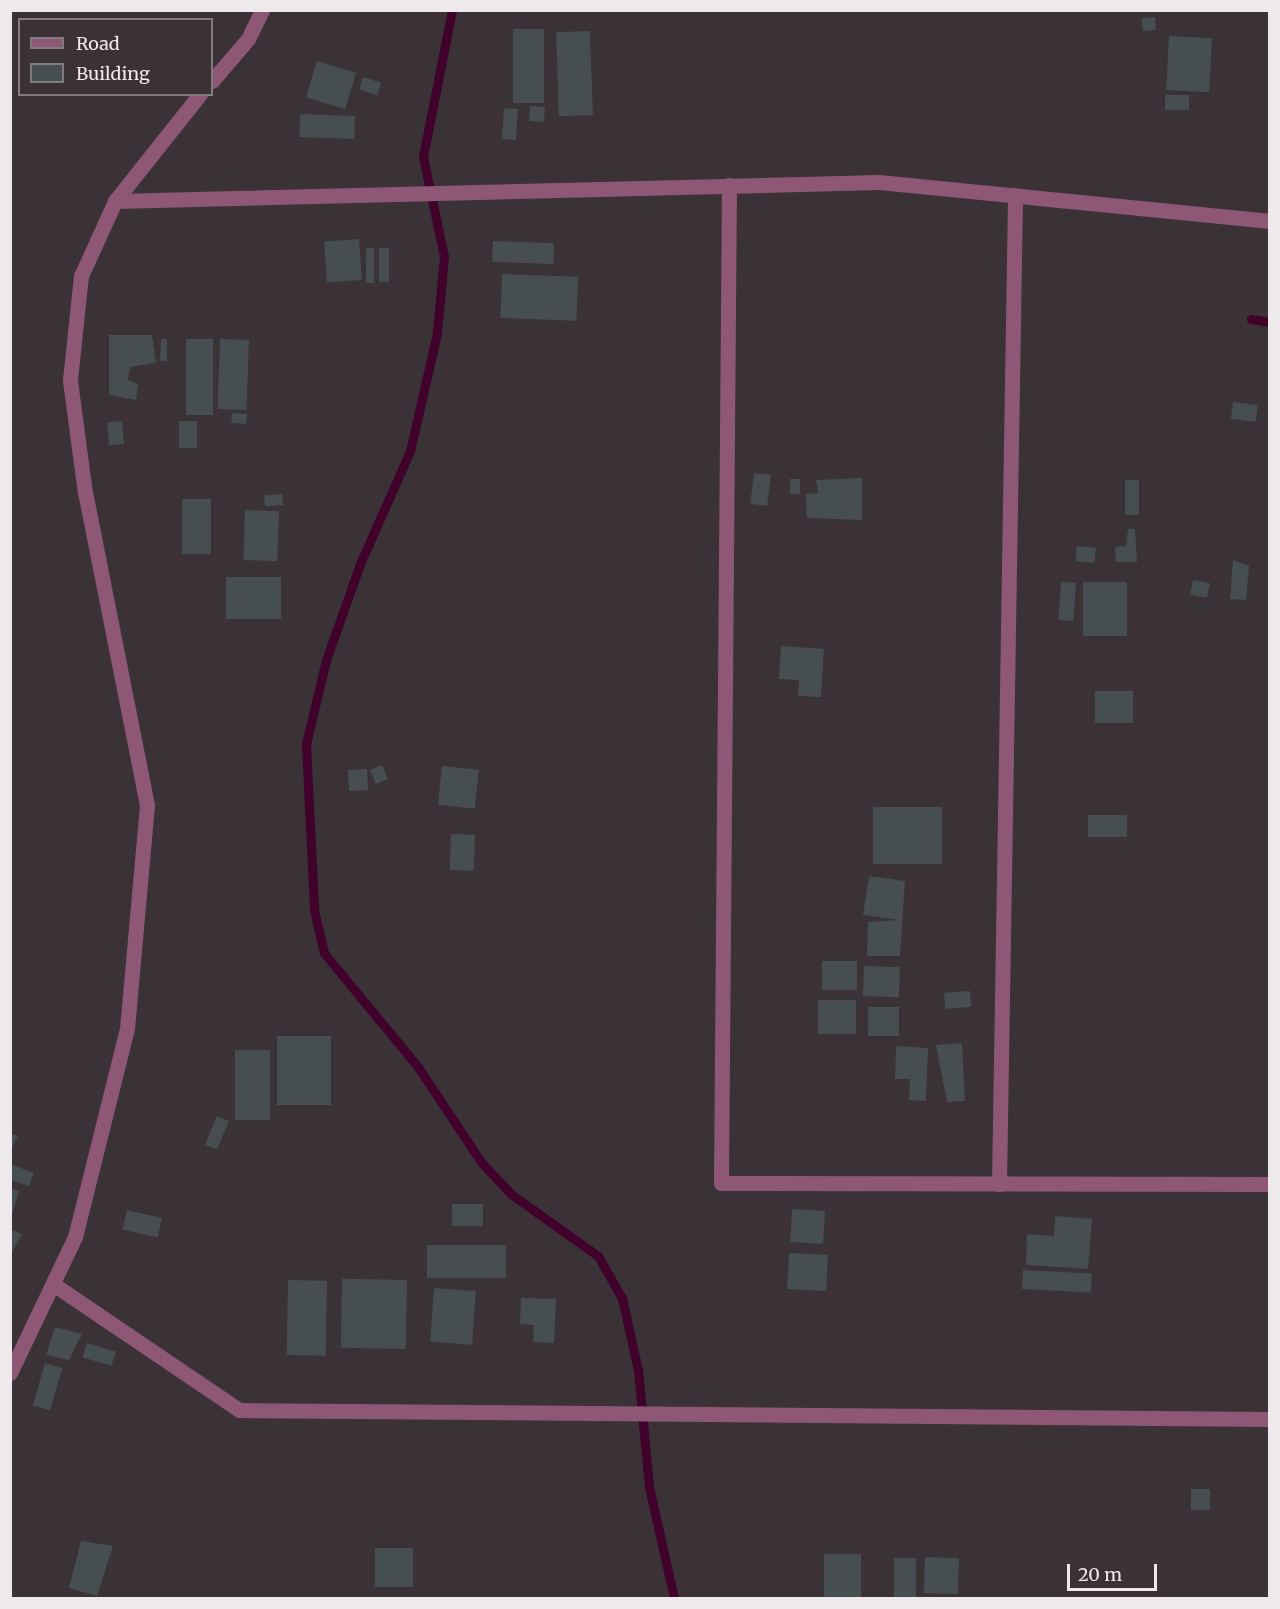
<!DOCTYPE html>
<html>
<head>
<meta charset="utf-8">
<style>
	body { margin:0 }
	#map { position:relative; width:1280px; height:1609px; overflow:hidden; background:#3a3236; font-family:Merriweather,serif }
	div>[style] { position:absolute }
	[style*='--x'] { left:calc(var(--x)*1px); top:calc(var(--y)*1px); width:calc(var(--w)*1px); rotate:calc(var(--a)*1deg) }
	.stream>* { height:9px; margin:-4.5px; padding:0 4.5px; transform-origin:4.5px; border-radius:4.5px; background:#40012b }
	.building>* { inset:0; background:#464e52; transform-origin:0 0 }
	.minor>* { height:15px; margin:-7.5px; padding:0 7.5px; transform-origin:7.5px; border-radius:7.5px; background:#8f5776 }
	span { translate:-50% -50%; white-space:nowrap; text-align:center; line-height:1.15; -webkit-text-stroke:4.5px #3a3236; paint-order:stroke }
	.frame { position:absolute; inset:0; border:12px solid #eeeaec; pointer-events:none }
	.legend { position:absolute; left:18px; top:18px; width:195px; height:78px; box-sizing:border-box; background:#3a3236; border:2px solid #827c7f; margin:0; padding:8px 10px; list-style:none; font-size:18px; color:#eeeaec }
	.legend li { display:flex; align-items:center; gap:12px; height:30px }
	.legend b { width:30px; border:2px solid #827c7f }
	.scale { position:absolute; left:1067px; top:1564px; width:90px; height:27px; box-sizing:border-box; border:3px solid #eeeaec; border-top:0; padding-left:8px; font-size:18px; line-height:21px; white-space:nowrap; color:#eeeaec; -webkit-text-stroke:4px #3a3236; paint-order:stroke }
</style>
</head>
<body>
<div id="map">
	<div class="stream">
		<i style="--x:452;--y:10;--w:150;--a:101.2"></i>
		<i style="--x:423;--y:157;--w:102;--a:78.1"></i>
		<i style="--x:444;--y:257;--w:76;--a:95.3"></i>
		<i style="--x:437;--y:333;--w:121;--a:102.9"></i>
		<i style="--x:410;--y:451;--w:124;--a:113.9"></i>
		<i style="--x:360;--y:564;--w:102;--a:109.5"></i>
		<i style="--x:326;--y:660;--w:86;--a:103.4"></i>
		<i style="--x:306;--y:744;--w:166;--a:87.2"></i>
		<i style="--x:314;--y:910;--w:44;--a:76.9"></i>
		<i style="--x:324;--y:953;--w:148;--a:50.5"></i>
		<i style="--x:418;--y:1067;--w:114;--a:56.4"></i>
		<i style="--x:481;--y:1162;--w:44;--a:46.8"></i>
		<i style="--x:511;--y:1194;--w:107;--a:35.5"></i>
		<i style="--x:598;--y:1256;--w:48;--a:60.3"></i>
		<i style="--x:622;--y:1298;--w:74;--a:77.5"></i>
		<i style="--x:638;--y:1370;--w:118;--a:84.6"></i>
		<i style="--x:649;--y:1487;--w:114;--a:77.3"></i>
		<i style="--x:1251;--y:319;--w:19;--a:9"></i>
	</div>
	<div class="building">
		<i style="left:1155px;top:17px;width:13px;height:13px;rotate:86deg"></i>
		<i style="left:513px;top:29px;width:31px;height:74px"></i>
		<i style="left:590px;top:31px;width:84px;height:34px;rotate:88deg"></i>
		<i style="left:1169px;top:36px;width:43px;height:54px;rotate:3deg"></i>
		<i style="left:317px;top:61px;width:41px;height:38px;rotate:17deg"></i>
		<i style="left:363px;top:77px;width:19px;height:13px;rotate:18deg"></i>
		<i style="left:1165px;top:95px;width:24px;height:15px"></i>
		<i style="left:530px;top:106px;width:15px;height:15px;rotate:4deg"></i>
		<i style="left:504px;top:108px;width:14px;height:31px;rotate:4deg"></i>
		<i style="left:300px;top:114px;width:55px;height:23px;rotate:2deg"></i>
		<i style="left:359px;top:239px;width:41px;height:35px;rotate:86deg"></i>
		<i style="left:493px;top:241px;width:61px;height:21px;rotate:2deg"></i>
		<i style="left:366px;top:248px;width:8px;height:35px"></i>
		<i style="left:379px;top:248px;width:10px;height:34px"></i>
		<i style="left:502px;top:274px;width:76px;height:44px;rotate:2deg"></i>
		<i style="clip-path:polygon(109px 335px,152px 335px,156px 363px,130px 367px,128px 380px,138px 384px,136px 400px,109px 395px)"></i>
		<i style="clip-path:polygon(161px 339px,167px 339px,167px 361px,160px 361px)"></i>
		<i style="left:186px;top:339px;width:27px;height:76px"></i>
		<i style="left:220px;top:339px;width:29px;height:70px;rotate:2deg"></i>
		<i style="left:1233px;top:402px;width:25px;height:17px;rotate:7deg"></i>
		<i style="left:232px;top:413px;width:15px;height:10px;rotate:4deg"></i>
		<i style="left:122px;top:421px;width:23px;height:15px;rotate:85deg"></i>
		<i style="left:179px;top:421px;width:18px;height:27px"></i>
		<i style="left:754px;top:473px;width:17px;height:31px;rotate:7deg"></i>
		<i style="clip-path:polygon(862px 478px,862px 520px,807px 518px,806px 494px,818px 493px,816px 480px)"></i>
		<i style="left:790px;top:479px;width:10px;height:15px"></i>
		<i style="left:1125px;top:480px;width:14px;height:35px"></i>
		<i style="left:282px;top:494px;width:11px;height:18px;rotate:85deg"></i>
		<i style="left:182px;top:499px;width:29px;height:55px"></i>
		<i style="left:245px;top:510px;width:34px;height:50px;rotate:2deg"></i>
		<i style="clip-path:polygon(1128px 529px,1135px 529px,1137px 562px,1116px 562px,1115px 547px,1126px 546px)"></i>
		<i style="left:1077px;top:546px;width:19px;height:15px;rotate:6deg"></i>
		<i style="clip-path:polygon(1233px 560px,1249px 566px,1246px 600px,1230px 599px)"></i>
		<i style="left:226px;top:577px;width:55px;height:42px"></i>
		<i style="left:1193px;top:580px;width:17px;height:15px;rotate:10deg"></i>
		<i style="left:1061px;top:582px;width:15px;height:38px;rotate:4deg"></i>
		<i style="left:1083px;top:582px;width:44px;height:54px"></i>
		<i style="clip-path:polygon(781px 646px,824px 649px,821px 697px,798px 696px,799px 680px,779px 679px)"></i>
		<i style="left:1095px;top:691px;width:38px;height:32px"></i>
		<i style="left:382px;top:765px;width:15px;height:13px;rotate:67deg"></i>
		<i style="left:442px;top:766px;width:37px;height:39px;rotate:6deg"></i>
		<i style="left:367px;top:769px;width:21px;height:19px;rotate:87deg"></i>
		<i style="left:873px;top:807px;width:69px;height:57px"></i>
		<i style="left:1088px;top:815px;width:39px;height:22px"></i>
		<i style="left:451px;top:834px;width:24px;height:36px;rotate:2deg"></i>
		<i style="clip-path:polygon(869px 876px,905px 881px,900px 956px,867px 956px,868px 922px,899px 920px,863px 915px)"></i>
		<i style="left:822px;top:961px;width:35px;height:29px"></i>
		<i style="left:864px;top:966px;width:36px;height:30px;rotate:2deg"></i>
		<i style="left:970px;top:991px;width:16px;height:26px;rotate:86deg"></i>
		<i style="left:856px;top:1000px;width:34px;height:38px;rotate:90deg"></i>
		<i style="left:868px;top:1007px;width:31px;height:29px"></i>
		<i style="left:277px;top:1036px;width:54px;height:69px"></i>
		<i style="clip-path:polygon(962px 1043px,965px 1101px,947px 1102px,936px 1045px)"></i>
		<i style="clip-path:polygon(896px 1046px,928px 1048px,926px 1101px,909px 1100px,910px 1079px,895px 1079px)"></i>
		<i style="left:235px;top:1050px;width:35px;height:70px"></i>
		<i style="left:217px;top:1116px;width:13px;height:31px;rotate:23deg"></i>
		<i style="clip-path:polygon(10px 1133px,18px 1136px,10px 1151px)"></i>
		<i style="clip-path:polygon(10px 1164px,34px 1173px,29px 1186px,10px 1180px)"></i>
		<i style="clip-path:polygon(10px 1188px,19px 1191px,11px 1218px,10px 1218px)"></i>
		<i style="left:452px;top:1204px;width:31px;height:22px"></i>
		<i style="left:792px;top:1209px;width:33px;height:33px;rotate:3deg"></i>
		<i style="left:127px;top:1210px;width:36px;height:20px;rotate:13deg"></i>
		<i style="clip-path:polygon(1055px 1216px,1092px 1219px,1088px 1269px,1026px 1265px,1027px 1234px,1054px 1236px)"></i>
		<i style="clip-path:polygon(10px 1229px,22px 1234px,10px 1256px)"></i>
		<i style="left:427px;top:1245px;width:79px;height:33px"></i>
		<i style="left:789px;top:1253px;width:39px;height:36px;rotate:3deg"></i>
		<i style="left:1023px;top:1270px;width:69px;height:19px;rotate:3deg"></i>
		<i style="left:288px;top:1280px;width:39px;height:75px;rotate:1deg"></i>
		<i style="left:407px;top:1280px;width:69px;height:65px;rotate:91deg"></i>
		<i style="left:434px;top:1288px;width:42px;height:54px;rotate:4deg"></i>
		<i style="clip-path:polygon(521px 1298px,556px 1299px,554px 1343px,533px 1342px,534px 1325px,520px 1324px)"></i>
		<i style="clip-path:polygon(55px 1327px,82px 1334px,69px 1360px,46px 1355px)"></i>
		<i style="left:87px;top:1343px;width:30px;height:15px;rotate:17deg"></i>
		<i style="left:45px;top:1363px;width:18px;height:44px;rotate:16deg"></i>
		<i style="left:1191px;top:1489px;width:19px;height:21px"></i>
		<i style="clip-path:polygon(81px 1541px,113px 1546px,97px 1596px,69px 1588px)"></i>
		<i style="left:375px;top:1548px;width:38px;height:39px"></i>
		<i style="left:824px;top:1554px;width:37px;height:44px"></i>
		<i style="left:925px;top:1557px;width:34px;height:36px;rotate:2deg"></i>
		<i style="left:894px;top:1558px;width:22px;height:40px"></i>
	</div>
	<div class="minor">
		<i style="--x:212;--y:81;--w:55;--a:-49.4"></i>
		<i style="--x:248;--y:39;--w:32;--a:-64"></i>
		<i style="--x:729;--y:185;--w:998;--a:90.46"></i>
		<i style="--x:721;--y:1183;--w:549;--a:0.1"></i>
		<i style="--x:115;--y:201;--w:764;--a:-1.42"></i>
		<i style="--x:879;--y:182;--w:393;--a:5.7"></i>
		<i style="--x:999;--y:1184;--w:989;--a:-89.07"></i>
		<i style="--x:53;--y:1284;--w:225;--a:34.1"></i>
		<i style="--x:239;--y:1410;--w:1031;--a:0.5"></i>
		<i style="--x:10;--y:1373;--w:151;--a:-64.5"></i>
		<i style="--x:75;--y:1237;--w:214;--a:-76"></i>
		<i style="--x:127;--y:1029;--w:225;--a:-84.9"></i>
		<i style="--x:147;--y:805;--w:318;--a:-101.2"></i>
		<i style="--x:85;--y:493;--w:114;--a:-97.6"></i>
		<i style="--x:70;--y:380;--w:105;--a:-84"></i>
		<i style="--x:81;--y:276;--w:82;--a:-65.6"></i>
		<i style="--x:115;--y:201;--w:137;--a:-51.5"></i>
	</div>
	<div class="frame"></div>
	<ul class="legend">
	<li><b style="height:8px;background:#8f5776"></b>Road</li>
	<li><b style="height:16px;background:#464e52"></b>Building</li>
	</ul>
	<div class="scale">20 m</div>
</div>
</body>
</html>
